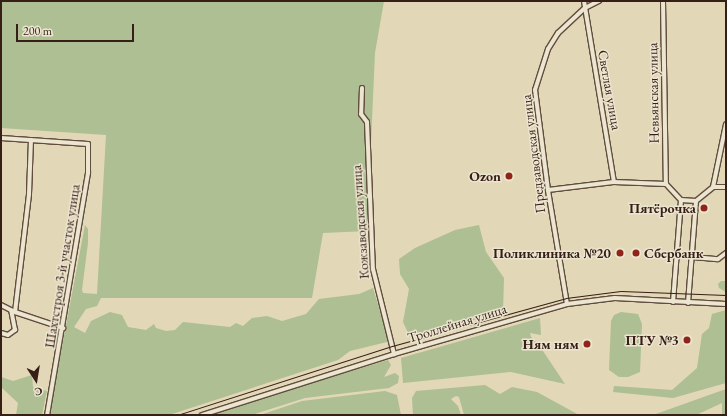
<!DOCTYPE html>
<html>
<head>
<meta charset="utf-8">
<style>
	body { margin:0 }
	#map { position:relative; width:727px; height:416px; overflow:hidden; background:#e2d7b7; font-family:"EB Garamond",serif }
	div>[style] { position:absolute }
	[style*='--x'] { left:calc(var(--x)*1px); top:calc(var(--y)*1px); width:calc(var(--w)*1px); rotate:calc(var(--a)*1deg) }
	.green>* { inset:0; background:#adbf93 }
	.roads { filter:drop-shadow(1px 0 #614d3e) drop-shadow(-1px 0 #614d3e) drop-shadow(0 1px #614d3e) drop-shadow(0 -1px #614d3e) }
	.minor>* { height:4px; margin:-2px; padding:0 2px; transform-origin:2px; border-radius:2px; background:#ece5d0 }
	.tram>* { height:1px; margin:-0.5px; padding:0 0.5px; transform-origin:0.5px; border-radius:0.5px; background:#361f16 }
	.dots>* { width:11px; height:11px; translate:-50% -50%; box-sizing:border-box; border:2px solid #ece5d0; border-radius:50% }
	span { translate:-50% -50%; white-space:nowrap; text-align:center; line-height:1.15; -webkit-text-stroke:3px #ece5d0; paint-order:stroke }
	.street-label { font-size:14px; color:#361f16 }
	.poi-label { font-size:14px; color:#361f16; font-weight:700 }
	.right { translate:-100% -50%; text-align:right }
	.left { translate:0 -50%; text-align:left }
	.frame { position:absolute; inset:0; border:2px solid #361f16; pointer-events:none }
	.north { position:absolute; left:16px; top:360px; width:40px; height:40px; -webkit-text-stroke:3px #ece5d0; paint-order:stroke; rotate:168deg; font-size:11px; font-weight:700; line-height:16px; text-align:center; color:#361f16 }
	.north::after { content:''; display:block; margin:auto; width:14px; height:18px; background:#361f16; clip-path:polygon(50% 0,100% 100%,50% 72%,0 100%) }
	.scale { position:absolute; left:16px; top:24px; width:118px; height:18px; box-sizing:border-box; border:2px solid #361f16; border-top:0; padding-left:5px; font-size:12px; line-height:14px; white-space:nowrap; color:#361f16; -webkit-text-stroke:3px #ece5d0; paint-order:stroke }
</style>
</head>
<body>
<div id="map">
	<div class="green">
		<i style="clip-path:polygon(1px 1px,384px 1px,375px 53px,367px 231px,323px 233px,312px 298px,101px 298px,97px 306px,86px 309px,74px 327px,85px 333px,91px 321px,110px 312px,122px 315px,128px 327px,146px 330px,154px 324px,156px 328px,166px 331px,175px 330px,183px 322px,230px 327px,236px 323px,243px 326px,252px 318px,267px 316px,282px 321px,306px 314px,319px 299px,359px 294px,373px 288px,388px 338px,387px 342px,350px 351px,338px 360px,169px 415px,49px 415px,85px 225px,88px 229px,88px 243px,82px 290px,83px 293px,97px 294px,106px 135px,1px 128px)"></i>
		<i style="clip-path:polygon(479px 225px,486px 252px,504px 278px,503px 312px,410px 337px,403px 322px,409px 289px,400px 274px,399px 259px,415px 248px,455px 230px)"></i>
		<i style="clip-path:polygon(721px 281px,726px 281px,726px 292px,719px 288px,718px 284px)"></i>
		<i style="clip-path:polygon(726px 310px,726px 383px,673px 398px,613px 392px,614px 386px,672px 390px,697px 368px,702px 334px,709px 328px,712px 314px)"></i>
		<i style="clip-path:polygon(621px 312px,638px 314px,642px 324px,640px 372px,628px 377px,619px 377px,609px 370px,611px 321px,614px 315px)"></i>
		<i style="clip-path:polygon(540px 318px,541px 335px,530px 333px,531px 337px,539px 345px,565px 384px,511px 372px,403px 383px,401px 358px)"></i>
		<i style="clip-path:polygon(388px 360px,391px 365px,384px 377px,395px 373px,399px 376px,398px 383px,389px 388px,305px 398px,252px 415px,205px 415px)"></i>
		<i style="clip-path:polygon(32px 375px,33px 387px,47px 391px,42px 415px,16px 415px,18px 403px,1px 387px,1px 377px,13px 381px)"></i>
		<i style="clip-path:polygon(485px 385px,500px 394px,512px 387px,537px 392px,579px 415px,464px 415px,459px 397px,456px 396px,451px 399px,458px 406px,461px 415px,413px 415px,412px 398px,416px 391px)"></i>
		<i style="clip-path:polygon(726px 389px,726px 415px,722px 414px,722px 403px,696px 415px,653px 415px)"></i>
		<i style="clip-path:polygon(385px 391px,397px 395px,401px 415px,260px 415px,302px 401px)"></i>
	</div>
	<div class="roads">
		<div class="minor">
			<i style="--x:584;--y:1;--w:183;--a:80.6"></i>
			<i style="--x:663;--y:1;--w:183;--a:89.1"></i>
			<i style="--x:362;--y:88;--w:26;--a:92"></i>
			<i style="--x:361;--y:114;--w:10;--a:53"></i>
			<i style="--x:367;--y:122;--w:147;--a:87.7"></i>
			<i style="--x:373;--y:269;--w:88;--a:76.1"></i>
			<i style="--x:1;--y:138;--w:87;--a:3.9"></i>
			<i style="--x:88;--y:144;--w:29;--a:90"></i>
			<i style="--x:88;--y:173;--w:245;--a:99.6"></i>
			<i style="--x:713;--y:187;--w:64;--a:-78.3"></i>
			<i style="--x:548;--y:190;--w:66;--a:-6.9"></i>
			<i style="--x:614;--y:182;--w:52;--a:2.2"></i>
			<i style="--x:666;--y:184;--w:22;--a:47"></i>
			<i style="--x:681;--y:200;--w:15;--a:4"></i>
			<i style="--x:696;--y:201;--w:22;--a:-39"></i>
			<i style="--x:713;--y:187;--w:13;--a:0"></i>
			<i style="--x:693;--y:257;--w:25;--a:5"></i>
			<i style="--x:718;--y:259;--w:10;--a:-37"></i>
			<i style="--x:673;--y:302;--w:102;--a:-85.5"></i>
			<i style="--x:688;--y:303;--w:102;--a:-85.5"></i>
			<i style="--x:567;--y:304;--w:116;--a:-99.5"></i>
			<i style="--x:548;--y:190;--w:101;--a:-97.4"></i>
			<i style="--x:535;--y:90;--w:43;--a:-72.4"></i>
			<i style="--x:548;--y:49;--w:19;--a:-58"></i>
			<i style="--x:558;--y:33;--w:37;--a:-43"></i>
			<i style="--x:585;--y:8;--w:16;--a:-27"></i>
			<i style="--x:1;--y:305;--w:16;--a:27"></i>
			<i style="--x:15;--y:312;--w:51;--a:18.4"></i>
			<i style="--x:15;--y:312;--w:119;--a:-83.2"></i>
			<i style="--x:29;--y:194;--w:54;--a:-87.9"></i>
			<i style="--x:1;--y:333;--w:7;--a:16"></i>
			<i style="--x:8;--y:335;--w:9;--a:-36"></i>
			<i style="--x:15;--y:330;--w:20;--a:-101"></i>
			<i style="--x:202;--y:415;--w:201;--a:-17.6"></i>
			<i style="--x:394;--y:354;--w:180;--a:-16.1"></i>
			<i style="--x:567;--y:304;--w:48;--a:-7.1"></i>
			<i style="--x:615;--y:298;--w:111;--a:3.1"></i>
		</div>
	</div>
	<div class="tram">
		<i style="--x:177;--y:415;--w:226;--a:-17.8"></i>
		<i style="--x:392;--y:346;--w:180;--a:-15.4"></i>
		<i style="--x:566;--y:298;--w:55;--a:-7.3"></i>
		<i style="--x:621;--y:291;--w:105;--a:2.2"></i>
	</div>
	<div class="dots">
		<i style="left:509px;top:176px;background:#8f2418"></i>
		<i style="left:704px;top:208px;background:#8f2418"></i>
		<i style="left:620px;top:253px;background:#8f2418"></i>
		<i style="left:636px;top:253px;background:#8f2418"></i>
		<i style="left:687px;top:340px;background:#8f2418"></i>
		<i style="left:587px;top:344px;background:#8f2418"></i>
	</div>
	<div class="street-label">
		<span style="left:610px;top:90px;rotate:80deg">Светлая улица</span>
		<span style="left:653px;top:93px;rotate:-91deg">Невьянская улица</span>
		<span style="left:533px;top:154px;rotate:-97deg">Предзаводская улица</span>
		<span style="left:360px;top:222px;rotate:-94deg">Кожзаводская улица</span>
		<span style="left:62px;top:266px;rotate:-81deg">Шахтстроя 3-й участок улица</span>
		<span style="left:457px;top:323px;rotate:-17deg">Троллейная улица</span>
	</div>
	<div class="poi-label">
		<span class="right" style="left:501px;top:176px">Ozon</span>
		<span class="right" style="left:696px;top:208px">Пятёрочка</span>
		<span class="right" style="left:611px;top:253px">Поликлиника №20</span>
		<span class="left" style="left:644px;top:253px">Сбербанк</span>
		<span class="right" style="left:679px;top:340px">ПТУ №3</span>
		<span class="right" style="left:579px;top:344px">Ням ням</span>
	</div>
	<div class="frame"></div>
	<div class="north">С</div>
	<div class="scale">200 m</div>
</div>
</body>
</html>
